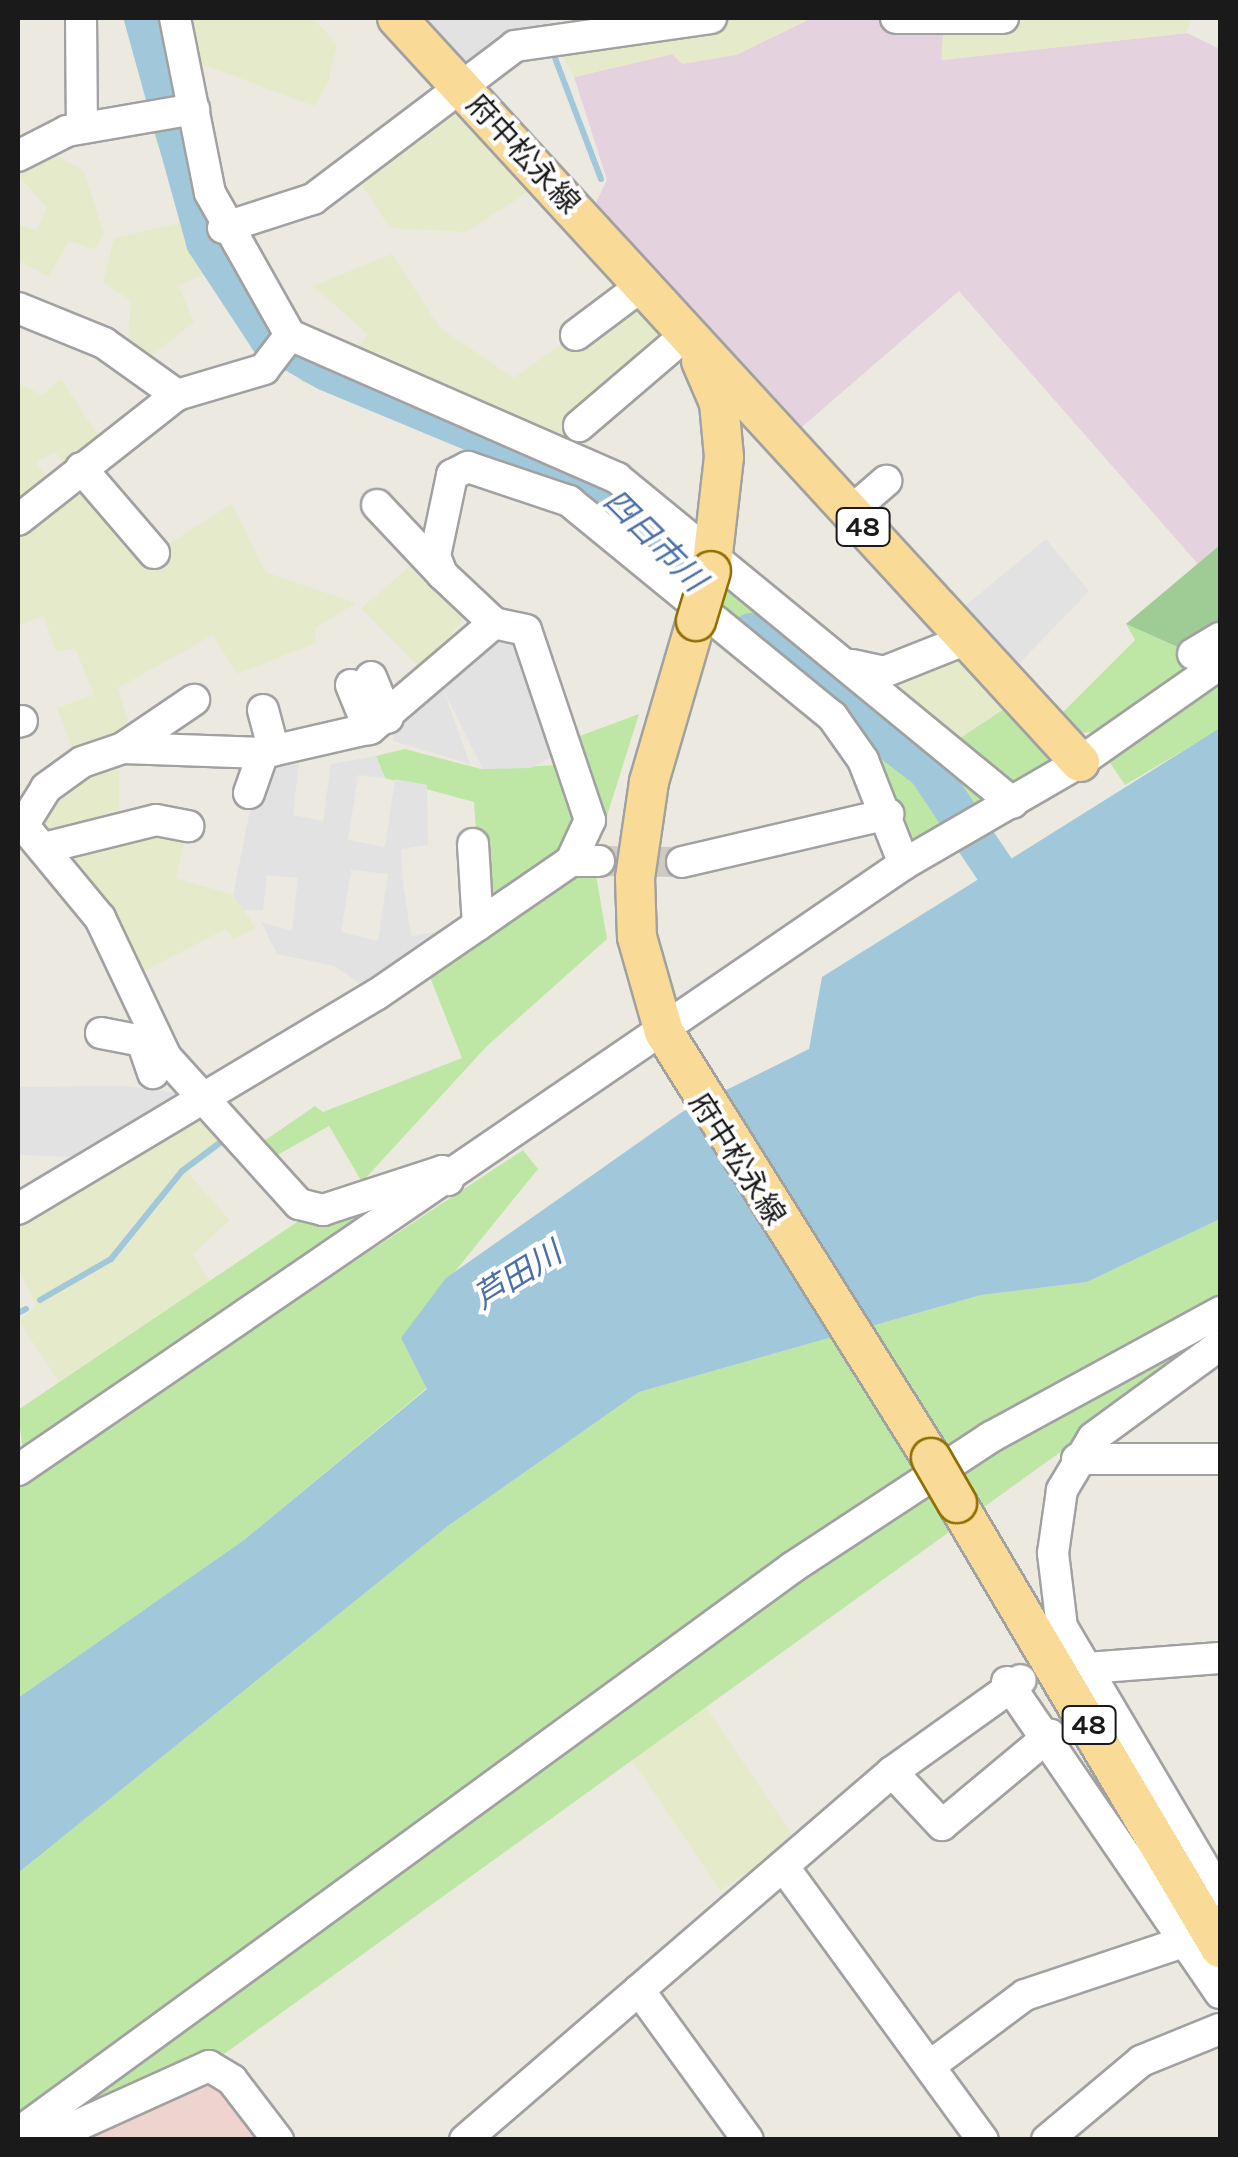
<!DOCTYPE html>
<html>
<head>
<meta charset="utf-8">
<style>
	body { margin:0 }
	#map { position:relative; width:1238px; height:2157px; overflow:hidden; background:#ece9e0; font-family:Karla,"Noto Sans JP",sans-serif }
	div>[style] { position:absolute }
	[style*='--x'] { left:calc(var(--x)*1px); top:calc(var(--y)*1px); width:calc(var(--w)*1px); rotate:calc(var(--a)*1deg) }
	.commercial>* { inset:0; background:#eed3ce }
	.industrial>* { inset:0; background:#e5d2df }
	.farmland>* { inset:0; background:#e5ebca; transform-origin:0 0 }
	.grass>* { inset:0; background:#bee7a5 }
	.forest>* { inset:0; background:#9fcb95 }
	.parking>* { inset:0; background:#e2e2e2 }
	.water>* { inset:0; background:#a0c7da }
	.stream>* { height:6px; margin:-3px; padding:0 3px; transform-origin:3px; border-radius:3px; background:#a0c7da }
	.river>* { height:40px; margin:-20px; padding:0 20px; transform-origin:20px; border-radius:20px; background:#a0c7da }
	.minor-tunnel>* { height:30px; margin-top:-15px; transform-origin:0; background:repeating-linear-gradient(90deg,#cccac2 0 30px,transparent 0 45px) }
	.roads { filter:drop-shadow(2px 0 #a1a1a1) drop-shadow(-2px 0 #a1a1a1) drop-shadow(0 2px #a1a1a1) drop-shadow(0 -2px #a1a1a1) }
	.minor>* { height:30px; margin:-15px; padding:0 15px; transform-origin:15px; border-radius:15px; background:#fff }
	.major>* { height:38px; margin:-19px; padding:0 19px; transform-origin:19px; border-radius:19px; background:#fada97 }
	.bridges { filter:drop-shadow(2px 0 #8f6f02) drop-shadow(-2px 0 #8f6f02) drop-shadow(0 2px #8f6f02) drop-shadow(0 -2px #8f6f02) }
	.major-bridge>* { height:38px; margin:-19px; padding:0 19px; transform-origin:19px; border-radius:19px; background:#fada97 }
	span { translate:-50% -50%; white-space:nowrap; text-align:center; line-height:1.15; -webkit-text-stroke:8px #fff; paint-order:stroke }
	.shield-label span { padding:2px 8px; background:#fff; border:2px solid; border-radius:8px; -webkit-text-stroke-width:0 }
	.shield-label { font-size:28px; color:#1a1a1a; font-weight:700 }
	.street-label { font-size:30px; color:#1a1a1a }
	.water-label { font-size:32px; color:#4a6ea7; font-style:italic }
	.frame { position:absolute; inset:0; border:20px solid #1a1a1a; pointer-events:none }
</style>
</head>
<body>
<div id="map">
	<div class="commercial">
		<i style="clip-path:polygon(204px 2074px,257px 2139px,88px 2140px,98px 2132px)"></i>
	</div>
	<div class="industrial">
		<i style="clip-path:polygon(812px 18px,944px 22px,942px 60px,1187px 33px,1220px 49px,1220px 545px,1198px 564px,959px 291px,795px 433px,592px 211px,607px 180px,574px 77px,673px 54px,736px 55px)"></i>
	</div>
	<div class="farmland">
		<i style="clip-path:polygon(175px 18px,313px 18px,337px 44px,328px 83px,314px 106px,184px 57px)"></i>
		<i style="clip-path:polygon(711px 18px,812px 18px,736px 55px,682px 64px,672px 54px,574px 77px,554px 39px)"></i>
		<i style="clip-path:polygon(1003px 18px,1191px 18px,1191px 19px,1186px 33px,941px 60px,944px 22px)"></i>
		<i style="clip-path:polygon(450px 99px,532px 189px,467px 232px,390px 228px,353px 172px)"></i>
		<i style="clip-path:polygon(39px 145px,84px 171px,104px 234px,95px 249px,69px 241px,48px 277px,18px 259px,19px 225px,36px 230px,47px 208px,18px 175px,18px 156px)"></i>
		<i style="clip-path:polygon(184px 222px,211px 273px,178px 285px,194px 322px,151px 356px,128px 337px,131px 301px,103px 282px,114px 238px)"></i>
		<i style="clip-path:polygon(392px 254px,440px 328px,514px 378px,630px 294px,676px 345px,550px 450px,347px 362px,368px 334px,313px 286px)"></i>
		<i style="clip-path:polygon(61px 379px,107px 449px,69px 469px,55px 452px,36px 462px,55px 489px,81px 468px,155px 552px,232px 504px,265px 572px,356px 603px,315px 628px,316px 643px,237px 674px,213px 635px,118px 688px,137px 752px,78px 764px,57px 708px,94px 695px,75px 648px,56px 652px,43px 616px,18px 626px,18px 383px,42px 395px)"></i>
		<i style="clip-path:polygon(416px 561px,468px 613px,423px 671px,361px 608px)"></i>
		<i style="clip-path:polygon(952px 646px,1007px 707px,948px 746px,852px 665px)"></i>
		<i style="clip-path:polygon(119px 760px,119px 817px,46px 835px,38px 816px,70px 783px)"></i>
		<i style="clip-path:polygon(188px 826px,176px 878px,233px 895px,256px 928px,233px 939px,226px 929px,128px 979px,48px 847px)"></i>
		<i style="clip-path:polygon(206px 1096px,239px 1135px,187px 1172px,230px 1220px,193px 1254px,213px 1287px,59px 1382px,19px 1321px,36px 1305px,18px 1268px,18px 1209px)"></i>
		<i style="left:704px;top:1704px;width:164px;height:91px;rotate:56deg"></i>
	</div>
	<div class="grass">
		<i style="clip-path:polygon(132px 18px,175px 18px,194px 109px,268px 307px,596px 471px,948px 746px,1007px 707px,1066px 771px,904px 864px,863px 760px,580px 498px,302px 381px,225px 300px,184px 222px,148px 115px)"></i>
		<i style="clip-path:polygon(1126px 624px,1192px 654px,1220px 638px,1220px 729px,1125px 785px,1089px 732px,1069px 734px,1056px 719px,1135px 640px)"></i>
		<i style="clip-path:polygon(639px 714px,600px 838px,577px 737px)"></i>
		<i style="clip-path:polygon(405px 749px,481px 769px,559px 765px,579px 818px,564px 858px,482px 921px,474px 802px,385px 778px,376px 756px)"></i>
		<i style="clip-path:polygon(571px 874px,596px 875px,607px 939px,486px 1047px,362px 1182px,329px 1126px,263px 1163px,252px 1149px,315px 1106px,323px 1112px,462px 1058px,428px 972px)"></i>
		<i style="clip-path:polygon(523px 1150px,538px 1169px,401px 1338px,427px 1388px,244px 1540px,18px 1698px,18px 1484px)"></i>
		<i style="clip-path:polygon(422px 1190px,23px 1452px,18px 1410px,303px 1218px)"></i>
		<i style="clip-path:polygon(1220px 1219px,1220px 1300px,927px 1467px,18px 2120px,18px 1873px,448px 1526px,639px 1392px,981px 1295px,1087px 1282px)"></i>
		<i style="clip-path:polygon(1220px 1324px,1220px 1337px,220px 2057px,88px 2139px,27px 2140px,898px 1508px)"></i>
	</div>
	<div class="forest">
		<i style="clip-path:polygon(1220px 545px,1220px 638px,1193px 654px,1126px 624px)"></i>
	</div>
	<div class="parking">
		<i style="clip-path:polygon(413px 18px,550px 18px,554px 39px,467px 74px)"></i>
		<i style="clip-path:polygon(1046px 539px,1089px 591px,1013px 670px,960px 610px)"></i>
		<i style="clip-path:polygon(491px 636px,522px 645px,556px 754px,531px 768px,483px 769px,443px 689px,470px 764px,393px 741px,392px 729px)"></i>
		<i style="clip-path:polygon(evenodd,376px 756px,385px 778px,358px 775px,348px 840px,385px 847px,395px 779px,427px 785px,428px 845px,401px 849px,403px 883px,411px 936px,442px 931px,442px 948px,376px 995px,335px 966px,277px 954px,261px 922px,292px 931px,298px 878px,267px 875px,263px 910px,243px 910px,233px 895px,259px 765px,299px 761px,293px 815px,323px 821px,331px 764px,376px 756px,351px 870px,388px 874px,378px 941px,341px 932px,351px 870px)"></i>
		<i style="clip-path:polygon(122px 1086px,206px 1096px,107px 1158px,18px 1155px,19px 1087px)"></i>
	</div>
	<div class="water">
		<i style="clip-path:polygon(1220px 728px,1220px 1219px,1087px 1282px,981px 1295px,639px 1392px,448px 1526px,18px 1873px,18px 1698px,244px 1540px,427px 1389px,401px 1338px,446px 1278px,682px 1112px,809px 1049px,822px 977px)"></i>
	</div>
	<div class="stream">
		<i style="--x:552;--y:50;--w:138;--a:69.2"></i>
		<i style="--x:40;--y:1300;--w:82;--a:-30"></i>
		<i style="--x:111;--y:1259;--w:113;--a:-51.1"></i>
		<i style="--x:182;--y:1171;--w:54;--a:-36.7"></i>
		<i style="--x:18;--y:1313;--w:9;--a:-27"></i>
	</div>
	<div class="river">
		<i style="--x:144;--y:18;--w:232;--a:74.5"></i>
		<i style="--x:206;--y:242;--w:115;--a:56.7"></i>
		<i style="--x:269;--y:338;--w:67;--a:29.6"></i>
		<i style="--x:327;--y:371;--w:291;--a:22.6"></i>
		<i style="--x:596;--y:483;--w:153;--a:45.8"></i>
		<i style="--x:751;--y:633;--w:224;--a:37.7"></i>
		<i style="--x:928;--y:770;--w:169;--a:56.1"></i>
	</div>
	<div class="minor-tunnel">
		<i style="--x:599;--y:861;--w:83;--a:0.7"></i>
	</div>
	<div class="roads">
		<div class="minor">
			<i style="--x:81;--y:18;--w:110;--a:89.5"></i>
			<i style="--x:175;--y:18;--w:178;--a:78.7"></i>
			<i style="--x:210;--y:193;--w:163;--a:60.6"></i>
			<i style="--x:290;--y:335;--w:357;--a:23.6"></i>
			<i style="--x:617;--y:478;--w:512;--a:39.38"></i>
			<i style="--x:896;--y:18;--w:107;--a:0"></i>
			<i style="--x:18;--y:156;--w:55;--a:-27"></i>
			<i style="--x:67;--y:131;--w:129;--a:-9.8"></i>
			<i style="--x:223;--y:228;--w:95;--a:-17.9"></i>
			<i style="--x:313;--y:199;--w:253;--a:-37.1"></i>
			<i style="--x:515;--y:46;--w:198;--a:-8.1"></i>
			<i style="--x:18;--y:308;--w:93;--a:22.1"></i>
			<i style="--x:104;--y:343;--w:90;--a:35.5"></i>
			<i style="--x:576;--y:335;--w:85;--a:-36.9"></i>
			<i style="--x:579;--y:426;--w:143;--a:-40.5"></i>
			<i style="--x:81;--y:468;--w:112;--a:49.3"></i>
			<i style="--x:377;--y:505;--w:95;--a:46.7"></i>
			<i style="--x:850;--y:512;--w:48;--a:-40.7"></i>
			<i style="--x:18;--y:520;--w:202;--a:-38.2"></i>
			<i style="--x:177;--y:395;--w:91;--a:-16.6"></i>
			<i style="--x:264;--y:369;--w:43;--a:-52.6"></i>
			<i style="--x:1193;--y:654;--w:31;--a:-31"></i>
			<i style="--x:852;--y:665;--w:33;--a:12"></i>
			<i style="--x:884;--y:672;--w:89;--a:-21.7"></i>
			<i style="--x:371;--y:677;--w:44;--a:67.5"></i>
			<i style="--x:351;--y:685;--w:48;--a:67.8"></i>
			<i style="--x:263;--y:710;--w:42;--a:75"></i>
			<i style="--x:18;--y:722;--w:4;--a:-14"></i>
			<i style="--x:123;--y:748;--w:86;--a:-34.1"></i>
			<i style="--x:249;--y:793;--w:42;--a:-70.7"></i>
			<i style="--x:18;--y:819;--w:129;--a:50.4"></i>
			<i style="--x:100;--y:918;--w:154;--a:64.6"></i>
			<i style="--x:166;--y:1057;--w:198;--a:47.9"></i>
			<i style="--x:299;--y:1204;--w:25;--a:14"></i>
			<i style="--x:323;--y:1210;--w:125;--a:-18.1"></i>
			<i style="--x:442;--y:1171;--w:11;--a:56"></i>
			<i style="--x:25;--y:822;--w:40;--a:-58"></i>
			<i style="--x:46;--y:788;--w:44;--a:-35.8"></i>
			<i style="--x:82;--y:762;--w:43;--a:-18.9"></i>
			<i style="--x:123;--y:748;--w:140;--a:2"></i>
			<i style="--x:263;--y:753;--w:111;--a:-13"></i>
			<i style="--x:371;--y:728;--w:162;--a:-40.5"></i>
			<i style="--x:473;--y:844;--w:81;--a:86.5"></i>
			<i style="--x:48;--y:847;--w:111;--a:-14"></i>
			<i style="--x:156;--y:820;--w:33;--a:11"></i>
			<i style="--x:571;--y:861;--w:45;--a:-65.1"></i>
			<i style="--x:590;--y:820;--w:200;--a:-108.6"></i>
			<i style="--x:526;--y:630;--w:33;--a:-168"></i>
			<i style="--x:494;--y:623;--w:71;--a:-136.7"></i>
			<i style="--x:442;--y:574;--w:19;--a:-111"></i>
			<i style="--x:435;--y:556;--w:83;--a:-78.1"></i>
			<i style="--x:452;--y:475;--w:18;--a:-27"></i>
			<i style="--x:468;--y:467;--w:107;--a:18.6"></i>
			<i style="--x:569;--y:501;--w:340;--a:39.3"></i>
			<i style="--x:832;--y:716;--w:54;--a:54.8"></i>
			<i style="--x:863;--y:760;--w:112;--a:68.5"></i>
			<i style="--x:682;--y:862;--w:212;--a:-13.1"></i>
			<i style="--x:101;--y:1033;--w:42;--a:11"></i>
			<i style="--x:142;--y:1041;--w:34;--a:71"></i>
			<i style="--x:18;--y:1209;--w:417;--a:-30.9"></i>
			<i style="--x:376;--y:995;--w:237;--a:-34.5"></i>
			<i style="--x:571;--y:861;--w:28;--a:0"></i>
			<i style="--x:1220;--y:1345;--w:157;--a:143.8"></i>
			<i style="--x:1093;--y:1438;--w:61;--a:120.8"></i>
			<i style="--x:1062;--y:1490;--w:64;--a:98.1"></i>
			<i style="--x:1053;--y:1553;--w:75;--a:83.1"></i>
			<i style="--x:1062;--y:1627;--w:310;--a:59.4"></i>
			<i style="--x:1077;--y:1459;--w:143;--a:0"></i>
			<i style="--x:18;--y:1470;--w:1073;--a:-34.37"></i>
			<i style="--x:904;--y:864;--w:203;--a:-30.1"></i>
			<i style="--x:1080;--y:762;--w:171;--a:-35"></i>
			<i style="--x:1074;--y:1669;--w:146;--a:-4.3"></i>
			<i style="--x:1007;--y:1682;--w:377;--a:55.6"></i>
			<i style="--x:892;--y:1772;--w:73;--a:46.7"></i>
			<i style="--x:942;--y:1825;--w:141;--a:-39.8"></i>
			<i style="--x:783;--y:1866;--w:339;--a:53.9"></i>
			<i style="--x:639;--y:1990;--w:185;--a:54"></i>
			<i style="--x:931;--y:2065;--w:117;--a:-36.7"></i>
			<i style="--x:1025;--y:1995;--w:163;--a:-18.5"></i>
			<i style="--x:18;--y:2133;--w:960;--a:-36.14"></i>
			<i style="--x:793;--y:1567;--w:237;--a:-33.3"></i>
			<i style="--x:991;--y:1437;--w:261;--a:-28.6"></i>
			<i style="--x:45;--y:2140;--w:180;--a:-24.3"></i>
			<i style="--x:209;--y:2066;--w:27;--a:31"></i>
			<i style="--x:232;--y:2080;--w:76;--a:52.5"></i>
			<i style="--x:465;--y:2140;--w:564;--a:-40.76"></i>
			<i style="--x:892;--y:1772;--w:158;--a:-35.5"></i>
			<i style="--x:1047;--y:2140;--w:123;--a:-40"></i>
			<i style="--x:1141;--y:2061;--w:85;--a:-22.1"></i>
		</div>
		<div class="major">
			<i style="--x:397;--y:18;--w:1010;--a:47.45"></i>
			<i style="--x:701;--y:361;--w:46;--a:66.8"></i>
			<i style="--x:719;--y:403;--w:54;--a:84.7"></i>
			<i style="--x:724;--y:457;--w:115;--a:96.5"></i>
			<i style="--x:696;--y:621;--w:168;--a:106.3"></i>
			<i style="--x:649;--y:782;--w:97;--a:98.3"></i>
			<i style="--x:635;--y:878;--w:59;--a:88.1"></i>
			<i style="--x:637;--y:937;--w:99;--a:74.1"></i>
			<i style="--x:664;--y:1032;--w:503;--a:57.92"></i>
			<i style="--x:957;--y:1503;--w:517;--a:59.42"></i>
		</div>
	</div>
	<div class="bridges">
		<div class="major-bridge">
			<i style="--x:696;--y:621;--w:52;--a:-73.3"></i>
			<i style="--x:931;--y:1458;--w:52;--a:60"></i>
		</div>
	</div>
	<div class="shield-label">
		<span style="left:863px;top:527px">48</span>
		<span style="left:1089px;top:1725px">48</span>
	</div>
	<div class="street-label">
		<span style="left:523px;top:154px;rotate:47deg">府中松永線</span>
		<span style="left:737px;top:1159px;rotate:57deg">府中松永線</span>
	</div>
	<div class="water-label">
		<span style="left:654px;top:541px;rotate:45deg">四日市川</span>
		<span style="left:518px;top:1276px;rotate:-32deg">芦田川</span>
	</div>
	<div class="frame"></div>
</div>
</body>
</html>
